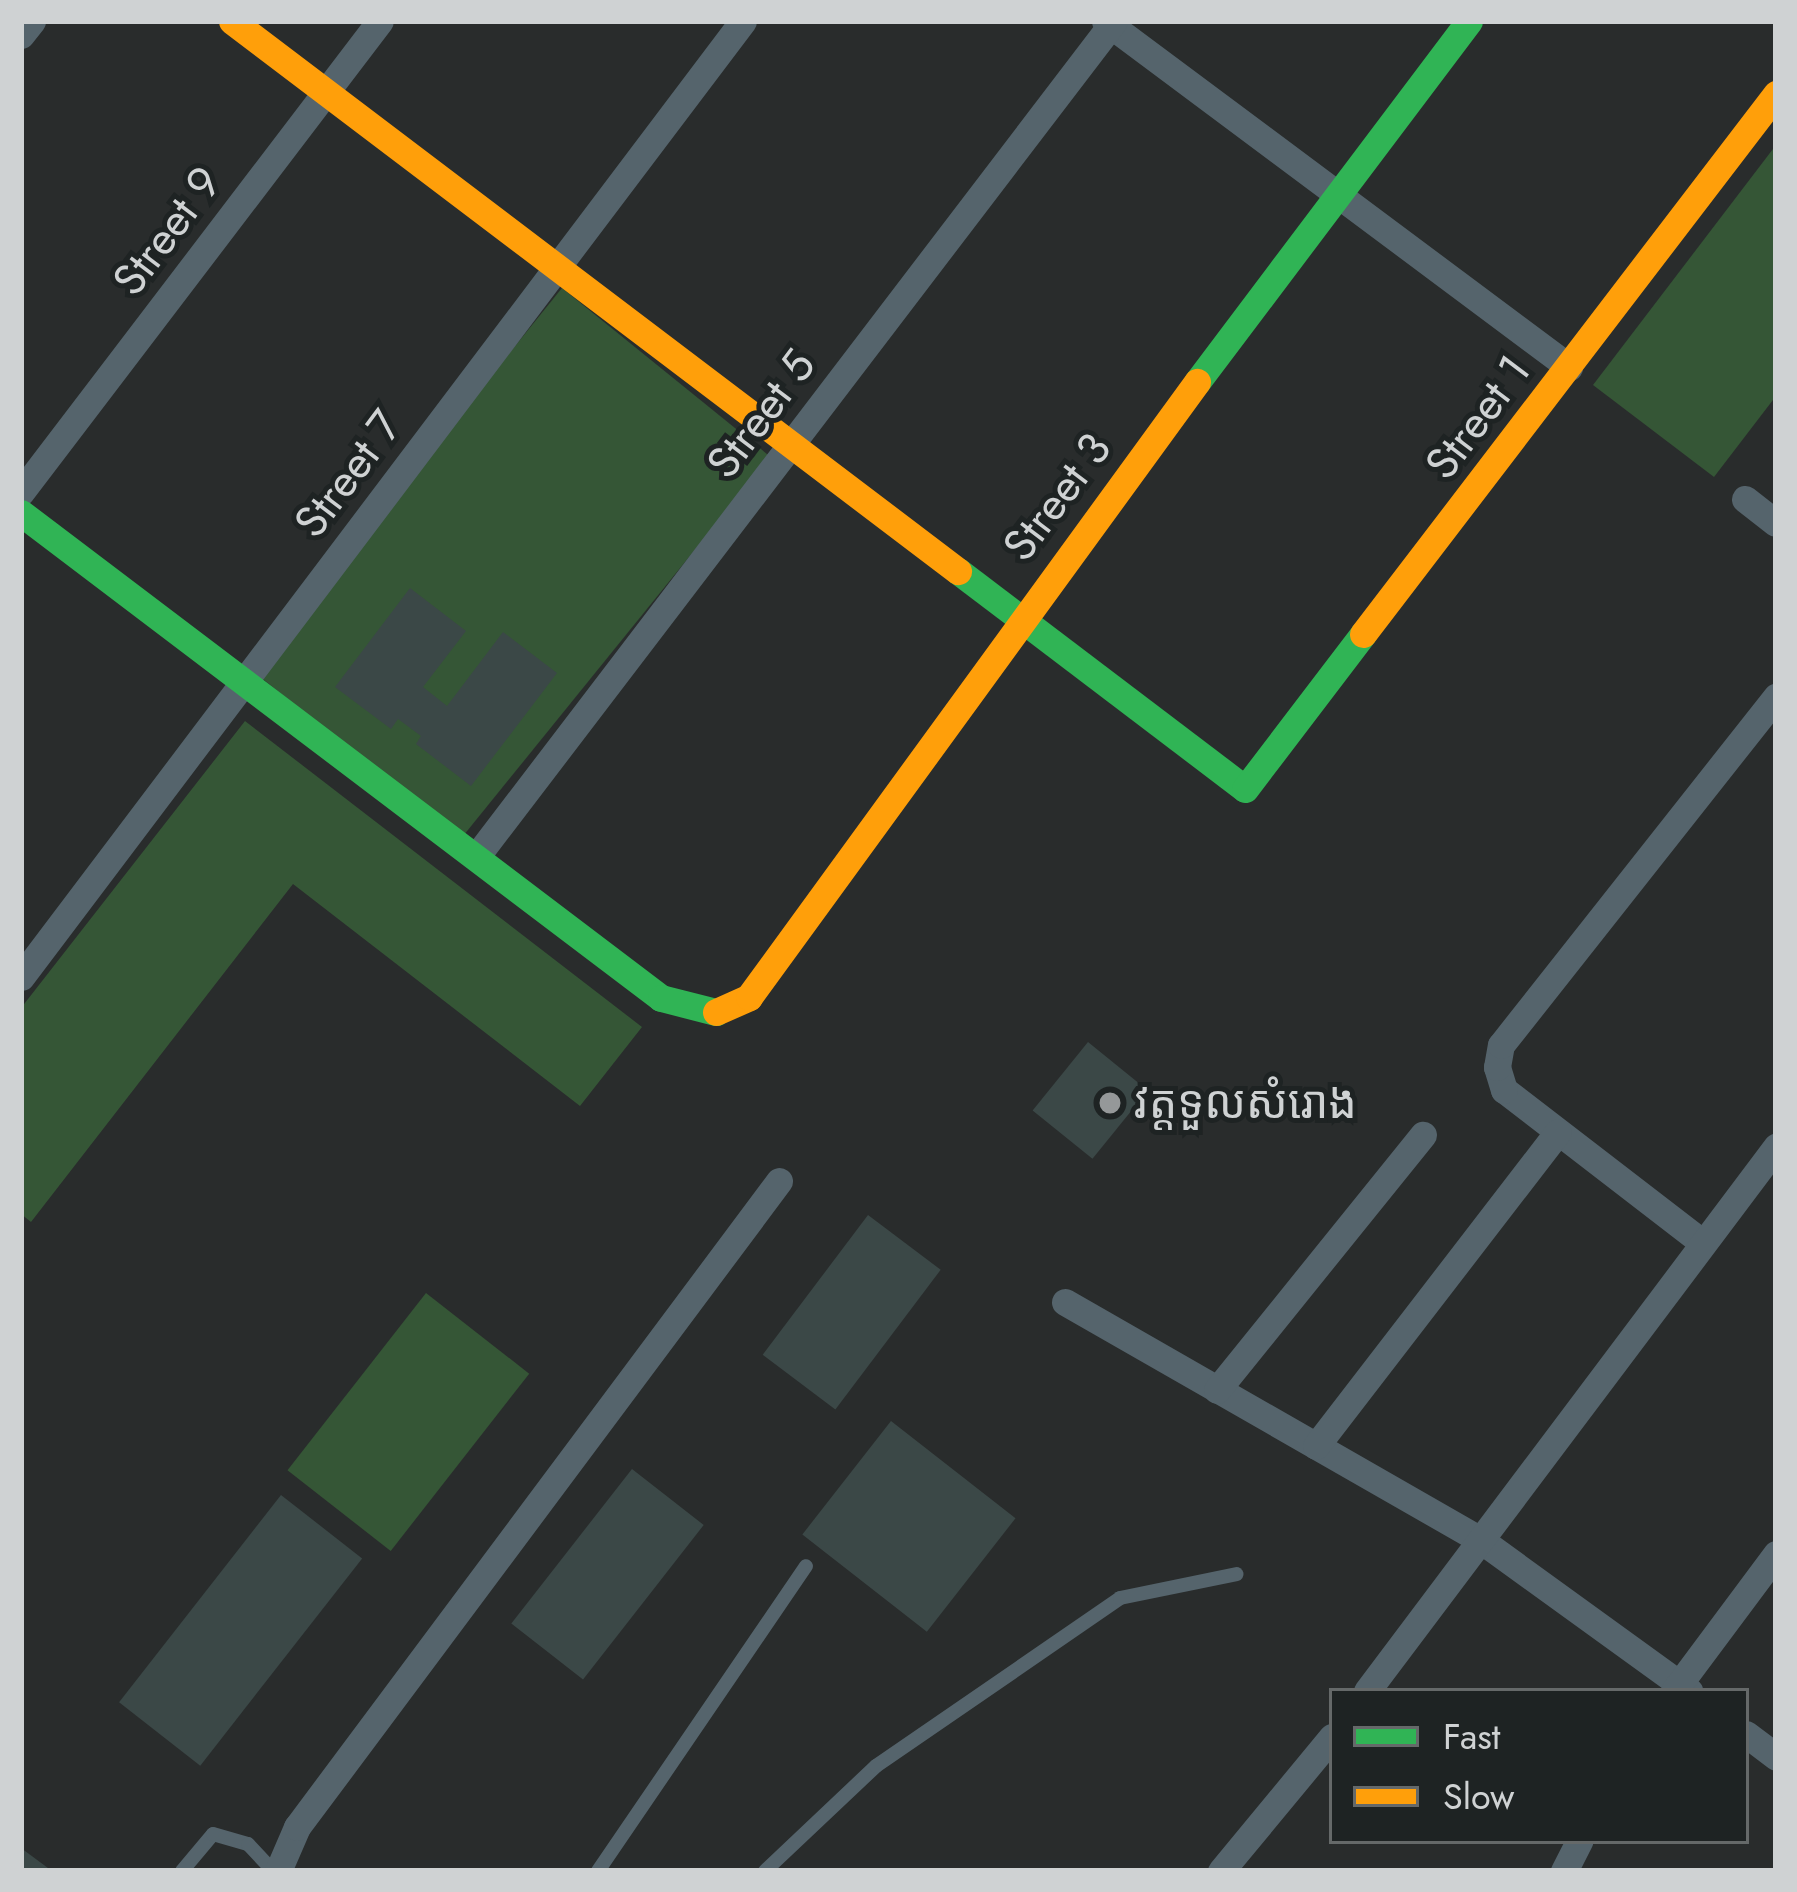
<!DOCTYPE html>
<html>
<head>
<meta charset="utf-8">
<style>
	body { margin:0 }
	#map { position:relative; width:1797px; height:1892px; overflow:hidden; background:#292c2c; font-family:Jost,"Noto Sans Khmer",sans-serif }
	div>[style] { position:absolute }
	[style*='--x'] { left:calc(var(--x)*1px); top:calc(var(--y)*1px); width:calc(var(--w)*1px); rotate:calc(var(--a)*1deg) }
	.green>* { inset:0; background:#355636; transform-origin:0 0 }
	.building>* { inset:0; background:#3b4847; transform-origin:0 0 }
	.lane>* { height:14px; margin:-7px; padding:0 7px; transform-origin:7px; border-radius:7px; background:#55646c }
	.street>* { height:27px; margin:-13.5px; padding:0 13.5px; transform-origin:13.5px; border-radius:13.5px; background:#55646c }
	.fast>* { height:27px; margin:-13.5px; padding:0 13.5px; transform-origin:13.5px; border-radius:13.5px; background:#30b455 }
	.slow>* { height:27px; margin:-13.5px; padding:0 13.5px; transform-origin:13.5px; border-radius:13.5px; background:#ff9f0a }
	.dots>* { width:33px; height:33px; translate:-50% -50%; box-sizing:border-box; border:6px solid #1e2323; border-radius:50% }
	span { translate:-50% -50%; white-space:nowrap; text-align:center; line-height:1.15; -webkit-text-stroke:10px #1e2323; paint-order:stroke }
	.street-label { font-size:45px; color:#cfd2d3 }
	.poi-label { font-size:45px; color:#cfd2d3 }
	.left { translate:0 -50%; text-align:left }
	.frame { position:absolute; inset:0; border:24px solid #cfd2d3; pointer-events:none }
	.legend { position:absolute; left:1329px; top:1688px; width:420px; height:156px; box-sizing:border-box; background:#1e2323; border:3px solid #656969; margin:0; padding:15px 21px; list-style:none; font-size:36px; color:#cfd2d3 }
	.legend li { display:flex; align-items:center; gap:24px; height:60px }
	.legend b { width:60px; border:3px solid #656969 }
</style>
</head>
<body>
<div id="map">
	<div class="green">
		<i style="clip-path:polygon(1776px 145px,1776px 396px,1714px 477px,1593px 385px)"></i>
		<i style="left:562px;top:288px;width:268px;height:492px;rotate:39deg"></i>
		<i style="clip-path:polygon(245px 721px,642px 1027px,580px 1106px,293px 884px,31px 1222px,21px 1214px,21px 1008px)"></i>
		<i style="left:426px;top:1293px;width:131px;height:225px;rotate:38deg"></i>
	</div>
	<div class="building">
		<i style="clip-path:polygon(410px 588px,466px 631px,423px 687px,447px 706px,503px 632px,557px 673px,471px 786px,416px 744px,421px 736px,398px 719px,391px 729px,335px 687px)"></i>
		<i style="left:1088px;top:1042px;width:77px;height:88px;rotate:39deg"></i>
		<i style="left:868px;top:1215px;width:91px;height:175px;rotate:37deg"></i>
		<i style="left:891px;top:1421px;width:158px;height:144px;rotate:38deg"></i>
		<i style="left:632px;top:1469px;width:91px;height:196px;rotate:38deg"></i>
		<i style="left:281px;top:1495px;width:103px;height:263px;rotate:38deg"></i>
		<i style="clip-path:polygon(21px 1848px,52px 1871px,21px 1871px)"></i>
	</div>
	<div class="lane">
		<i style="--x:182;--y:1871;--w:48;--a:-50"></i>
		<i style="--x:213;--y:1834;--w:36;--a:16"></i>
		<i style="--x:248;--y:1844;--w:37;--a:47"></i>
		<i style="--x:598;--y:1871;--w:369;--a:-55.7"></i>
		<i style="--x:765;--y:1871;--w:153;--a:-43.4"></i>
		<i style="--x:876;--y:1766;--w:296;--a:-34.5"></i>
		<i style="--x:1120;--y:1598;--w:119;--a:-11.6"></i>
	</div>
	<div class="street">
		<i style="--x:1105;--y:21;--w:579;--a:36.71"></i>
		<i style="--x:21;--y:35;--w:18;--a:-52"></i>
		<i style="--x:21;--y:492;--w:592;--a:-52.69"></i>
		<i style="--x:1745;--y:499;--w:39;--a:38"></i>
		<i style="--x:476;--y:857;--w:1052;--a:-52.65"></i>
		<i style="--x:21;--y:977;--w:1198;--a:-52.94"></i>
		<i style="--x:1703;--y:1243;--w:251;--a:-142.4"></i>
		<i style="--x:1504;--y:1090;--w:24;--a:-107"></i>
		<i style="--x:1497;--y:1067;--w:22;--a:-80"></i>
		<i style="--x:1501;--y:1045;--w:444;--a:-51.7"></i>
		<i style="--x:1065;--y:1302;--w:481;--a:29.8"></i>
		<i style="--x:1482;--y:1541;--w:256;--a:35.9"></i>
		<i style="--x:1217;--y:1390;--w:328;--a:-51.1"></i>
		<i style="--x:1316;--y:1446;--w:396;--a:-52.4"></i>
		<i style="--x:1367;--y:1691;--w:681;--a:-53.06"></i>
		<i style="--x:1674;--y:1691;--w:171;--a:-53.3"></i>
		<i style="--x:1746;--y:1734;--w:38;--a:37"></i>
		<i style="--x:278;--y:1871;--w:48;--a:-66.6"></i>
		<i style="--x:297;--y:1827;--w:806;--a:-53.27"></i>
		<i style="--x:1221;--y:1871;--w:174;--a:-50.4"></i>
		<i style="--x:1564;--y:1871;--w:34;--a:-63"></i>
	</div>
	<div class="fast">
		<i style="--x:1197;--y:382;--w:452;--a:-53"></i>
		<i style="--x:21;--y:513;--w:803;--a:37.16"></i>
		<i style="--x:661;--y:998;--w:57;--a:14.3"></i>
		<i style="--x:958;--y:571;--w:360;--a:37.2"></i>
		<i style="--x:1245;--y:789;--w:195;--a:-52.7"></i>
	</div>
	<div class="slow">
		<i style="--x:232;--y:21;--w:911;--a:37.15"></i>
		<i style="--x:1363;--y:634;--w:680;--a:-52.59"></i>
		<i style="--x:716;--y:1012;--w:36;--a:-24"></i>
		<i style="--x:749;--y:997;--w:761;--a:-53.93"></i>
	</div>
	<div class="dots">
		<i style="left:1110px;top:1103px;background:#959899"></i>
	</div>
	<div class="street-label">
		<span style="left:167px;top:231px;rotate:-53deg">Street 9</span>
		<span style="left:761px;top:414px;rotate:-53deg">Street 5</span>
		<span style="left:1478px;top:417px;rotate:-53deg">Street 1</span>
		<span style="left:348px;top:474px;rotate:-53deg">Street 7</span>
		<span style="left:1057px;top:497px;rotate:-53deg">Street 3</span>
	</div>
	<div class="poi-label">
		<span class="left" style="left:1134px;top:1103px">វត្តទួលសំរោង</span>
	</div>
	<div class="frame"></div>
	<ul class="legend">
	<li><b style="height:15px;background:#30b455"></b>Fast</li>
	<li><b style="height:15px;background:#ff9f0a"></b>Slow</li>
	</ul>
</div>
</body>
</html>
